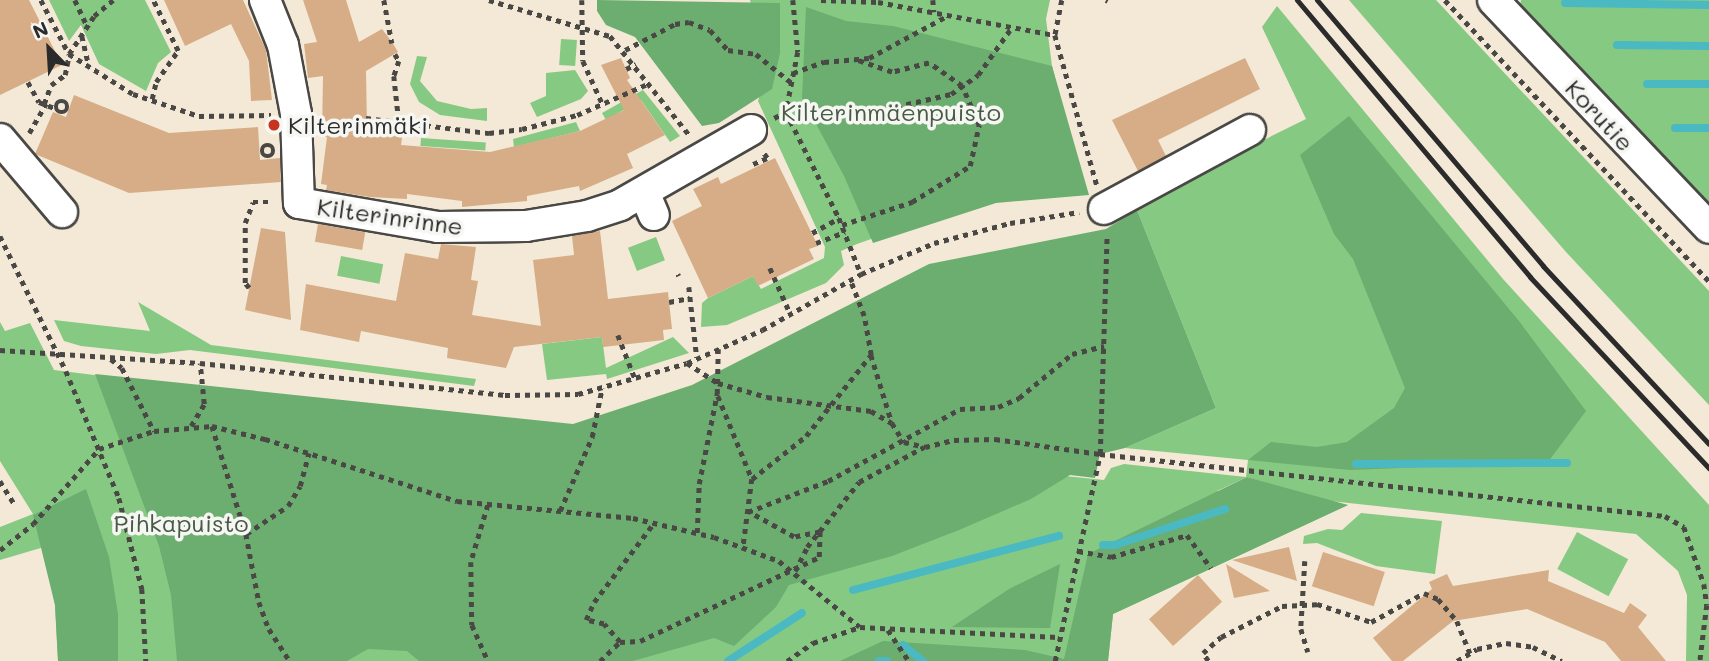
<!DOCTYPE html>
<html>
<head>
<meta charset="utf-8">
<style>
	body { margin:0 }
	#map { position:relative; width:1709px; height:661px; overflow:hidden; background:#f3e9d6; font-family:Mali,sans-serif }
	div>[style] { position:absolute }
	[style*='--x'] { left:calc(var(--x)*1px); top:calc(var(--y)*1px); width:calc(var(--w)*1px); rotate:calc(var(--a)*1deg) }
	.green>* { inset:0; background:#86c982; transform-origin:0 0 }
	.forest>* { inset:0; background:#6cad70 }
	.stream>* { height:8px; margin:-4px; padding:0 4px; transform-origin:4px; border-radius:4px; background:#4ab9c2 }
	.building>* { inset:0; background:#d6ad86; transform-origin:0 0 }
	.path>* { height:4.5px; margin-top:-2.25px; transform-origin:0; background:repeating-linear-gradient(90deg,#494845 0 5px,transparent 0 10px) }
	.path>.ring { margin:-2.25px; padding:0; box-sizing:content-box; background:none; border:4.5px solid #494845; border-radius:50% }
	.roads { filter:drop-shadow(2px 0 #494845) drop-shadow(-2px 0 #494845) drop-shadow(0 2px #494845) drop-shadow(0 -2px #494845) }
	.minor>* { height:30px; margin:-15px; padding:0 15px; transform-origin:15px; border-radius:15px; background:#fff }
	.rail>* { height:5px; margin:-2.5px; padding:0 2.5px; transform-origin:2.5px; border-radius:2.5px; background:#2b2b2b }
	.dots>* { width:19px; height:19px; translate:-50% -50%; box-sizing:border-box; border:4px solid #f6f6f2; border-radius:50% }
	span { translate:-50% -50%; white-space:nowrap; text-align:center; line-height:1.15; -webkit-text-stroke:7px #f6f6f2; paint-order:stroke }
	.park-label { font-size:24px; color:#465a45 }
	.street-label { font-size:24px; color:#2b2b2b }
	.poi-label { font-size:24px; color:#2b2b2b }
	.left { translate:0 -50%; text-align:left }
	.north { position:absolute; left:14px; top:14px; width:70px; height:70px; -webkit-text-stroke:5px #f6f6f2; paint-order:stroke; rotate:336deg; font-size:19px; font-weight:700; line-height:28px; text-align:center; color:#2b2b2b }
	.north::after { content:''; display:block; margin:auto; width:24px; height:32px; background:#2b2b2b; clip-path:polygon(50% 0,100% 100%,50% 72%,0 100%) }
</style>
</head>
<body>
<div id="map">
	<div class="green">
		<i style="clip-path:polygon(49px 0,145px 0,171px 52px,158px 63px,146px 91px,99px 64px,81px 25px,69px 41px)"></i>
		<i style="clip-path:polygon(750px 0,1050px 0,1046px 19px,1052px 66px,1084px 188px,1010px 190px,857px 244px,841px 251px,844px 265px,826px 283px,727px 325px,701px 327px,702px 303px,708px 298px,753px 276px,761px 289px,824px 258px,825px 247px,758px 101px,768px 70px)"></i>
		<i style="clip-path:polygon(1349px 0,1436px 0,1709px 291px,1709px 405px,1566px 252px)"></i>
		<i style="clip-path:polygon(1521px 0,1709px 0,1709px 203px,1520px 5px)"></i>
		<i style="clip-path:polygon(1277px 6px,1503px 279px,1709px 505px,1709px 661px,1686px 661px,1687px 595px,1678px 571px,1636px 534px,1321px 500px,1247px 477px,1217px 491px,1348px 505px,1113px 614px,1108px 661px,58px 661px,55px 605px,44px 547px,0 560px,0 527px,33px 514px,0 461px,0 322px,5px 331px,30px 323px,54px 370px,110px 377px,1104px 480px,1111px 468px,1124px 464px,1246px 477px,1248px 460px,1125px 448px,1216px 408px,1137px 210px,1165px 189px,1306px 119px,1262px 27px)"></i>
		<i style="left:561px;top:39px;width:16px;height:26px;rotate:4deg"></i>
		<i style="clip-path:polygon(417px 56px,427px 57px,420px 81px,437px 101px,471px 109px,487px 108px,487px 121px,440px 115px,419px 102px,410px 84px)"></i>
		<i style="clip-path:polygon(575px 70px,588px 91px,581px 99px,537px 117px,530px 103px,546px 96px,546px 73px)"></i>
		<i style="clip-path:polygon(643px 90px,680px 136px,670px 142px,641px 100px,606px 120px,602px 113px)"></i>
		<i style="clip-path:polygon(576px 122px,580px 131px,514px 147px,513px 139px)"></i>
		<i style="left:421px;top:138px;width:65px;height:8px;rotate:4deg"></i>
		<i style="left:656px;top:237px;width:25px;height:30px;rotate:69deg"></i>
		<i style="left:341px;top:256px;width:43px;height:20px;rotate:11deg"></i>
		<i style="clip-path:polygon(138px 302px,211px 345px,476px 379px,474px 386px,190px 350px,156px 354px,81px 346px,64px 341px,54px 320px,150px 331px)"></i>
		<i style="clip-path:polygon(602px 337px,606px 368px,673px 337px,689px 353px,607px 379px,606px 374px,547px 380px,542px 344px)"></i>
		<i style="clip-path:polygon(1361px 513px,1442px 521px,1435px 574px,1376px 566px,1317px 543px,1303px 544px,1304px 536px,1328px 529px,1342px 530px)"></i>
		<i style="left:1577px;top:532px;width:58px;height:42px;rotate:28deg"></i>
	</div>
	<div class="forest">
		<i style="clip-path:polygon(597px 0,780px 3px,780px 53px,772px 89px,719px 123px,702px 126px,635px 37px,606px 25px,597px 11px)"></i>
		<i style="clip-path:polygon(806px 7px,846px 21px,893px 26px,1052px 66px,1089px 195px,996px 203px,873px 243px,844px 176px,802px 98px)"></i>
		<i style="clip-path:polygon(1349px 116px,1519px 321px,1586px 411px,1548px 462px,1350px 470px,1248px 460px,1271px 442px,1317px 447px,1347px 442px,1394px 408px,1405px 388px,1353px 259px,1334px 234px,1300px 155px)"></i>
		<i style="clip-path:polygon(1137px 210px,1216px 408px,1125px 448px,1100px 454px,1095px 478px,1070px 475px,1031px 499px,959px 530px,892px 556px,789px 585px,776px 607px,734px 646px,714px 638px,633px 661px,419px 661px,407px 651px,368px 649px,347px 661px,177px 661px,171px 595px,159px 546px,95px 374px,573px 424px,692px 385px,929px 264px,1106px 229px)"></i>
		<i style="clip-path:polygon(1247px 477px,1348px 505px,1113px 614px,1108px 661px,840px 661px,883px 641px,1025px 650px,1064px 659px,1088px 554px)"></i>
		<i style="clip-path:polygon(86px 489px,109px 557px,118px 614px,118px 661px,58px 661px,55px 605px,33px 515px)"></i>
		<i style="clip-path:polygon(1060px 564px,1050px 628px,952px 627px,1009px 589px)"></i>
	</div>
	<div class="stream">
		<i style="--x:1565;--y:3;--w:144;--a:0.8"></i>
		<i style="--x:1617;--y:45;--w:92;--a:0.6"></i>
		<i style="--x:1647;--y:84;--w:62;--a:0"></i>
		<i style="--x:1675;--y:128;--w:34;--a:0"></i>
		<i style="--x:1356;--y:464;--w:211;--a:-0.3"></i>
		<i style="--x:1103;--y:545;--w:12;--a:0"></i>
		<i style="--x:1115;--y:545;--w:116;--a:-18.1"></i>
		<i style="--x:853;--y:590;--w:213;--a:-14.7"></i>
		<i style="--x:903;--y:645;--w:26;--a:39"></i>
		<i style="--x:728;--y:661;--w:88;--a:-33"></i>
		<i style="--x:879;--y:661;--w:8;--a:0"></i>
	</div>
	<div class="building">
		<i style="clip-path:polygon(0 0,29px 0,62px 65px,0 95px)"></i>
		<i style="clip-path:polygon(164px 0,243px 0,266px 50px,272px 100px,251px 101px,249px 61px,231px 24px,185px 46px)"></i>
		<i style="clip-path:polygon(303px 0,346px 0,359px 42px,382px 29px,392px 42px,398px 52px,366px 71px,367px 128px,403px 131px,401px 145px,490px 152px,580px 131px,624px 110px,601px 65px,621px 58px,630px 78px,627px 80px,665px 135px,627px 154px,633px 168px,580px 191px,579px 186px,527px 196px,527px 201px,462px 207px,462px 201px,407px 194px,407px 199px,370px 197px,326px 190px,327px 185px,321px 184px,327px 137px,322px 137px,323px 76px,308px 78px,304px 44px,317px 42px)"></i>
		<i style="clip-path:polygon(1245px 58px,1260px 89px,1158px 140px,1166px 156px,1138px 171px,1112px 120px)"></i>
		<i style="clip-path:polygon(74px 95px,169px 133px,258px 127px,260px 160px,280px 158px,281px 182px,129px 193px,35px 154px,53px 112px,66px 117px)"></i>
		<i style="clip-path:polygon(775px 158px,818px 246px,809px 249px,814px 259px,758px 286px,753px 276px,708px 298px,672px 221px,702px 206px,693px 189px,718px 177px,721px 184px)"></i>
		<i style="left:318px;top:224px;width:48px;height:18px;rotate:10deg"></i>
		<i style="clip-path:polygon(261px 228px,285px 232px,291px 320px,245px 310px)"></i>
		<i style="clip-path:polygon(600px 231px,608px 299px,668px 292px,672px 329px,663px 330px,664px 340px,603px 347px,602px 337px,514px 347px,506px 368px,447px 358px,448px 348px,361px 331px,359px 342px,300px 330px,306px 284px,396px 301px,405px 253px,438px 259px,441px 244px,476px 247px,471px 280px,478px 281px,472px 315px,541px 326px,533px 260px,574px 255px,572px 236px)"></i>
		<i style="clip-path:polygon(1289px 547px,1297px 581px,1232px 560px)"></i>
		<i style="left:1323px;top:552px;width:65px;height:36px;rotate:18deg"></i>
		<i style="clip-path:polygon(1226px 564px,1270px 591px,1234px 598px)"></i>
		<i style="clip-path:polygon(1549px 570px,1548px 581px,1624px 613px,1630px 603px,1647px 615px,1638px 627px,1666px 661px,1621px 661px,1605px 642px,1527px 609px,1453px 621px,1403px 661px,1392px 661px,1373px 638px,1432px 589px,1429px 582px,1447px 574px,1453px 586px)"></i>
		<i style="left:1198px;top:575px;width:36px;height:66px;rotate:48deg"></i>
	</div>
	<div class="path">
		<i style="--x:41;--y:0;--w:61;--a:62.6"></i>
		<i style="--x:69;--y:54;--w:75;--a:32"></i>
		<i style="--x:133;--y:94;--w:70;--a:18.4"></i>
		<i style="--x:199;--y:116;--w:72;--a:-0.8"></i>
		<i style="--x:75;--y:0;--w:29;--a:65"></i>
		<i style="--x:384;--y:0;--w:44;--a:79.5"></i>
		<i style="--x:489;--y:0;--w:126;--a:16.6"></i>
		<i style="--x:610;--y:36;--w:128;--a:51.3"></i>
		<i style="--x:582;--y:0;--w:61;--a:89.1"></i>
		<i style="--x:583;--y:61;--w:48;--a:65.6"></i>
		<i style="--x:793;--y:0;--w:52;--a:84.5"></i>
		<i style="--x:798;--y:52;--w:61;--a:101.3"></i>
		<i style="--x:786;--y:112;--w:119;--a:63.4"></i>
		<i style="--x:839;--y:218;--w:60;--a:68.6"></i>
		<i style="--x:821;--y:0;--w:57;--a:2"></i>
		<i style="--x:878;--y:2;--w:180;--a:10.6"></i>
		<i style="--x:933;--y:0;--w:12;--a:85"></i>
		<i style="--x:1062;--y:0;--w:36;--a:101"></i>
		<i style="--x:1055;--y:35;--w:156;--a:74.4"></i>
		<i style="--x:1106;--y:0;--w:2;--a:27"></i>
		<i style="--x:1445;--y:0;--w:386;--a:46.8"></i>
		<i style="--x:82;--y:36;--w:32;--a:77"></i>
		<i style="--x:625;--y:50;--w:56;--a:-27.5"></i>
		<i style="--x:675;--y:24;--w:14;--a:-8"></i>
		<i style="--x:689;--y:22;--w:22;--a:21"></i>
		<i style="--x:710;--y:30;--w:27;--a:48"></i>
		<i style="--x:728;--y:50;--w:28;--a:8"></i>
		<i style="--x:756;--y:54;--w:46;--a:38.9"></i>
		<i style="--x:395;--y:54;--w:8;--a:60"></i>
		<i style="--x:399;--y:61;--w:16;--a:108"></i>
		<i style="--x:394;--y:76;--w:46;--a:83.8"></i>
		<i style="--x:626;--y:69;--w:11;--a:-27"></i>
		<i style="--x:793;--y:73;--w:33;--a:-20"></i>
		<i style="--x:824;--y:62;--w:45;--a:-5.1"></i>
		<i style="--x:869;--y:58;--w:91;--a:-28.3"></i>
		<i style="--x:28;--y:82;--w:23;--a:61"></i>
		<i style="--x:39;--y:102;--w:19;--a:21"></i>
		<i style="--x:152;--y:99;--w:17;--a:-77"></i>
		<i style="--x:156;--y:82;--w:38;--a:-55"></i>
		<i style="--x:178;--y:51;--w:57;--a:-116.1"></i>
		<i class="ring" style="left:56.5px;top:101.5px;width:6.5px;height:6.5px"></i>
		<i style="--x:44;--y:104;--w:20;--a:-70"></i>
		<i style="--x:51;--y:85;--w:17;--a:-36"></i>
		<i style="--x:65;--y:75;--w:21;--a:-79"></i>
		<i style="--x:69;--y:54;--w:45;--a:-56.7"></i>
		<i style="--x:94;--y:16;--w:25;--a:-40"></i>
		<i style="--x:366;--y:118;--w:124;--a:7"></i>
		<i style="--x:489;--y:133;--w:33;--a:-7"></i>
		<i style="--x:522;--y:129;--w:57;--a:-14.3"></i>
		<i style="--x:577;--y:115;--w:80;--a:-23.7"></i>
		<i style="--x:774;--y:118;--w:13;--a:-27"></i>
		<i style="--x:786;--y:112;--w:91;--a:-0.6"></i>
		<i style="--x:877;--y:111;--w:76;--a:-12.9"></i>
		<i style="--x:951;--y:94;--w:33;--a:-35"></i>
		<i style="--x:978;--y:75;--w:59;--a:-54.7"></i>
		<i style="--x:29;--y:133;--w:34;--a:-60"></i>
		<i class="ring" style="left:262.5px;top:145.5px;width:6.5px;height:6.5px"></i>
		<i style="--x:753;--y:164;--w:15;--a:-23"></i>
		<i style="--x:767;--y:158;--w:7;--a:-124"></i>
		<i style="--x:842;--y:225;--w:74;--a:-18.2"></i>
		<i style="--x:912;--y:202;--w:68;--a:-31.8"></i>
		<i style="--x:970;--y:166;--w:42;--a:-77.6"></i>
		<i style="--x:979;--y:125;--w:43;--a:-113.6"></i>
		<i style="--x:962;--y:86;--w:40;--a:-145.1"></i>
		<i style="--x:929;--y:63;--w:38;--a:166"></i>
		<i style="--x:892;--y:72;--w:40;--a:-161.1"></i>
		<i style="--x:812;--y:233;--w:31;--a:-29"></i>
		<i style="--x:0;--y:236;--w:150;--a:63.9"></i>
		<i style="--x:66;--y:371;--w:138;--a:67.3"></i>
		<i style="--x:119;--y:498;--w:94;--a:75.8"></i>
		<i style="--x:142;--y:589;--w:72;--a:86.8"></i>
		<i style="--x:816;--y:243;--w:31;--a:-21"></i>
		<i style="--x:770;--y:268;--w:49;--a:66"></i>
		<i style="--x:678;--y:274;--w:2;--a:63"></i>
		<i style="--x:689;--y:287;--w:71;--a:83.6"></i>
		<i style="--x:249;--y:288;--w:6;--a:-129"></i>
		<i style="--x:245;--y:283;--w:60;--a:-90"></i>
		<i style="--x:245;--y:223;--w:22;--a:-69"></i>
		<i style="--x:253;--y:202;--w:20;--a:0"></i>
		<i style="--x:669;--y:302;--w:21;--a:-11"></i>
		<i style="--x:618;--y:335;--w:49;--a:68.6"></i>
		<i style="--x:0;--y:350;--w:200;--a:3.7"></i>
		<i style="--x:200;--y:363;--w:307;--a:6"></i>
		<i style="--x:505;--y:395;--w:73;--a:-0.8"></i>
		<i style="--x:578;--y:394;--w:113;--a:-15.9"></i>
		<i style="--x:687;--y:363;--w:82;--a:-23.7"></i>
		<i style="--x:762;--y:330;--w:114;--a:-29.5"></i>
		<i style="--x:861;--y:274;--w:79;--a:-23"></i>
		<i style="--x:934;--y:243;--w:79;--a:-14.7"></i>
		<i style="--x:1010;--y:223;--w:70;--a:-9.1"></i>
		<i style="--x:871;--y:355;--w:71;--a:72.8"></i>
		<i style="--x:892;--y:423;--w:22;--a:58"></i>
		<i style="--x:904;--y:442;--w:22;--a:13"></i>
		<i style="--x:925;--y:447;--w:30;--a:-14"></i>
		<i style="--x:954;--y:440;--w:41;--a:-1.4"></i>
		<i style="--x:995;--y:439;--w:106;--a:8.1"></i>
		<i style="--x:1100;--y:454;--w:568;--a:6.26"></i>
		<i style="--x:1665;--y:516;--w:22;--a:30"></i>
		<i style="--x:1684;--y:527;--w:60;--a:70.7"></i>
		<i style="--x:1704;--y:584;--w:21;--a:82"></i>
		<i style="--x:1707;--y:605;--w:56;--a:97.1"></i>
		<i style="--x:111;--y:359;--w:14;--a:39"></i>
		<i style="--x:122;--y:368;--w:71;--a:63.1"></i>
		<i style="--x:687;--y:363;--w:37;--a:33"></i>
		<i style="--x:718;--y:383;--w:51;--a:15.9"></i>
		<i style="--x:767;--y:397;--w:105;--a:7.7"></i>
		<i style="--x:871;--y:411;--w:24;--a:30"></i>
		<i style="--x:718;--y:396;--w:90;--a:67.7"></i>
		<i style="--x:752;--y:479;--w:70;--a:97.4"></i>
		<i style="--x:191;--y:426;--w:26;--a:-59"></i>
		<i style="--x:204;--y:404;--w:41;--a:-95.6"></i>
		<i style="--x:212;--y:426;--w:113;--a:72.5"></i>
		<i style="--x:246;--y:534;--w:69;--a:79.2"></i>
		<i style="--x:259;--y:602;--w:29;--a:70"></i>
		<i style="--x:269;--y:629;--w:38;--a:57"></i>
		<i style="--x:752;--y:479;--w:69;--a:-38.5"></i>
		<i style="--x:806;--y:436;--w:104;--a:-51.3"></i>
		<i style="--x:871;--y:355;--w:40;--a:-100"></i>
		<i style="--x:864;--y:316;--w:39;--a:-111"></i>
		<i style="--x:0;--y:481;--w:28;--a:58"></i>
		<i style="--x:488;--y:505;--w:59;--a:106.6"></i>
		<i style="--x:471;--y:562;--w:63;--a:89.1"></i>
		<i style="--x:472;--y:625;--w:39;--a:66"></i>
		<i style="--x:560;--y:511;--w:81;--a:-66.6"></i>
		<i style="--x:592;--y:437;--w:50;--a:-78.5"></i>
		<i style="--x:748;--y:512;--w:86;--a:-21.2"></i>
		<i style="--x:828;--y:481;--w:150;--a:-28.6"></i>
		<i style="--x:960;--y:409;--w:38;--a:-3"></i>
		<i style="--x:998;--y:407;--w:23;--a:-23"></i>
		<i style="--x:1019;--y:398;--w:69;--a:-39.7"></i>
		<i style="--x:1072;--y:354;--w:33;--a:-14"></i>
		<i style="--x:697;--y:533;--w:49;--a:-87.7"></i>
		<i style="--x:699;--y:484;--w:92;--a:-78.7"></i>
		<i style="--x:717;--y:394;--w:45;--a:-88.7"></i>
		<i style="--x:246;--y:534;--w:50;--a:-33.7"></i>
		<i style="--x:288;--y:506;--w:23;--a:-59"></i>
		<i style="--x:300;--y:486;--w:34;--a:-75"></i>
		<i style="--x:0;--y:550;--w:42;--a:-38.2"></i>
		<i style="--x:33;--y:524;--w:100;--a:-48.7"></i>
		<i style="--x:99;--y:449;--w:58;--a:-18.1"></i>
		<i style="--x:154;--y:431;--w:58;--a:-4.9"></i>
		<i style="--x:212;--y:426;--w:55;--a:13.8"></i>
		<i style="--x:265;--y:439;--w:202;--a:17.9"></i>
		<i style="--x:457;--y:501;--w:177;--a:5.5"></i>
		<i style="--x:633;--y:518;--w:83;--a:13.2"></i>
		<i style="--x:714;--y:537;--w:69;--a:20.3"></i>
		<i style="--x:779;--y:561;--w:104;--a:39.2"></i>
		<i style="--x:1078;--y:551;--w:34;--a:10"></i>
		<i style="--x:1111;--y:557;--w:79;--a:-16.1"></i>
		<i style="--x:1187;--y:535;--w:41;--a:54"></i>
		<i style="--x:1305;--y:561;--w:68;--a:93.4"></i>
		<i style="--x:1301;--y:629;--w:24;--a:73"></i>
		<i style="--x:795;--y:571;--w:27;--a:-63"></i>
		<i style="--x:807;--y:547;--w:83;--a:-51.3"></i>
		<i style="--x:859;--y:482;--w:74;--a:-28.3"></i>
		<i style="--x:888;--y:630;--w:37;--a:56"></i>
		<i style="--x:620;--y:642;--w:24;--a:-132"></i>
		<i style="--x:604;--y:624;--w:18;--a:-167"></i>
		<i style="--x:586;--y:620;--w:20;--a:-66"></i>
		<i style="--x:594;--y:602;--w:99;--a:-52.8"></i>
		<i style="--x:600;--y:661;--w:28;--a:-44"></i>
		<i style="--x:620;--y:642;--w:20;--a:-3"></i>
		<i style="--x:640;--y:641;--w:198;--a:-25.1"></i>
		<i style="--x:819;--y:557;--w:25;--a:-88"></i>
		<i style="--x:820;--y:532;--w:26;--a:169"></i>
		<i style="--x:794;--y:537;--w:51;--a:-150.9"></i>
		<i style="--x:787;--y:661;--w:32;--a:-35"></i>
		<i style="--x:813;--y:643;--w:50;--a:-18.8"></i>
		<i style="--x:860;--y:627;--w:198;--a:2.9"></i>
		<i style="--x:1055;--y:661;--w:212;--a:-77.7"></i>
		<i style="--x:1100;--y:454;--w:219;--a:-88.2"></i>
		<i style="--x:1208;--y:661;--w:9;--a:-122"></i>
		<i style="--x:1203;--y:653;--w:24;--a:-42"></i>
		<i style="--x:1221;--y:637;--w:68;--a:-26.9"></i>
		<i style="--x:1282;--y:606;--w:35;--a:-3"></i>
		<i style="--x:1317;--y:604;--w:57;--a:18.4"></i>
		<i style="--x:1371;--y:622;--w:60;--a:-28.7"></i>
		<i style="--x:1424;--y:593;--w:15;--a:23"></i>
		<i style="--x:1438;--y:599;--w:29;--a:49"></i>
		<i style="--x:1457;--y:621;--w:35;--a:68"></i>
		<i style="--x:1457;--y:661;--w:23;--a:-31"></i>
		<i style="--x:1477;--y:649;--w:30;--a:-12"></i>
		<i style="--x:1506;--y:643;--w:27;--a:8"></i>
		<i style="--x:1533;--y:647;--w:32;--a:26"></i>
	</div>
	<div class="roads">
		<div class="minor">
			<i style="--x:265;--y:0;--w:48;--a:68.2"></i>
			<i style="--x:283;--y:45;--w:70;--a:79.3"></i>
			<i style="--x:296;--y:114;--w:89;--a:88.1"></i>
			<i style="--x:299;--y:203;--w:141;--a:9.8"></i>
			<i style="--x:438;--y:227;--w:88;--a:-0.7"></i>
			<i style="--x:526;--y:226;--w:62;--a:-9.3"></i>
			<i style="--x:587;--y:216;--w:35;--a:-18"></i>
			<i style="--x:620;--y:205;--w:151;--a:-29.8"></i>
			<i style="--x:1493;--y:0;--w:314;--a:46.5"></i>
			<i style="--x:0;--y:139;--w:96;--a:49.7"></i>
			<i style="--x:644;--y:192;--w:25;--a:67"></i>
			<i style="--x:1104;--y:209;--w:166;--a:-28.4"></i>
		</div>
	</div>
	<div class="rail">
		<i style="--x:1297;--y:0;--w:362;--a:49.9"></i>
		<i style="--x:1530;--y:277;--w:262;--a:46.9"></i>
		<i style="--x:1317;--y:0;--w:349;--a:49.6"></i>
		<i style="--x:1543;--y:266;--w:243;--a:47"></i>
	</div>
	<div class="dots">
		<i style="left:274px;top:125px;background:#c8321e"></i>
	</div>
	<div class="park-label">
		<span style="left:891px;top:112px">Kilterinmäenpuisto</span>
		<span style="left:181px;top:523px">Pihkapuisto</span>
	</div>
	<div class="street-label">
		<span style="left:1600px;top:115px;rotate:47deg">Korutie</span>
		<span style="left:390px;top:216px;rotate:8deg">Kilterinrinne</span>
	</div>
	<div class="poi-label">
		<span class="left" style="left:288px;top:125px">Kilterinmäki</span>
	</div>
	<div class="north">N</div>
</div>
</body>
</html>
